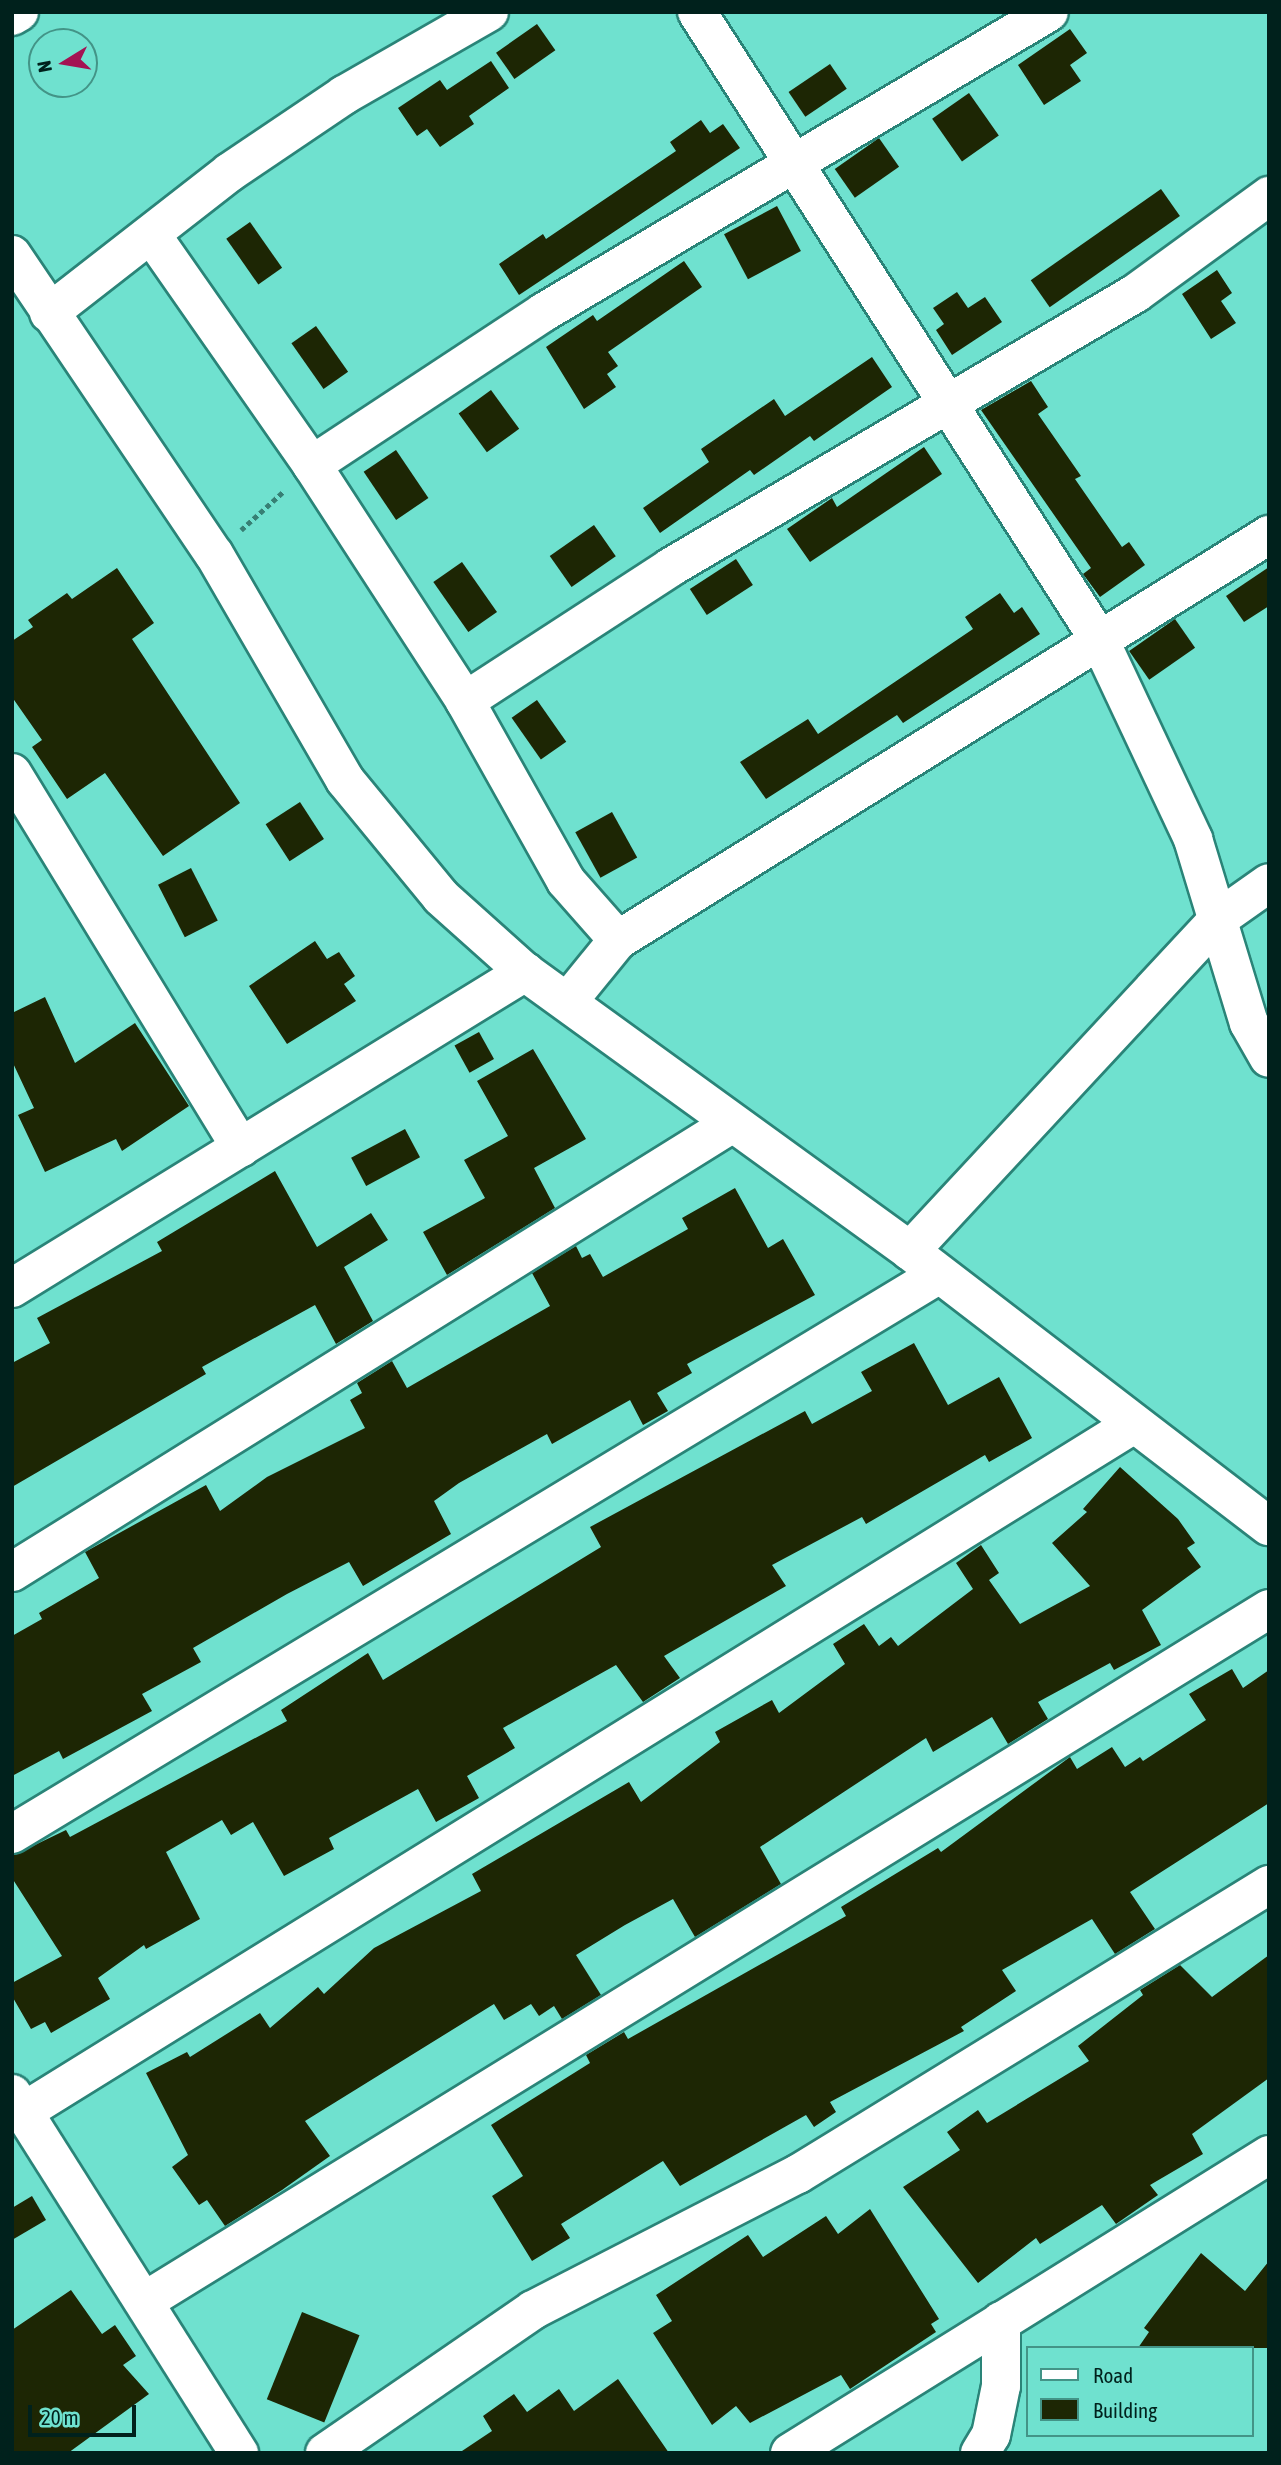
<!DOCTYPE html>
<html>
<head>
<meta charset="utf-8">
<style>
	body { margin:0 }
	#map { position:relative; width:1281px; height:2465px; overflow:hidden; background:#6fe1cf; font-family:"Asap Condensed",sans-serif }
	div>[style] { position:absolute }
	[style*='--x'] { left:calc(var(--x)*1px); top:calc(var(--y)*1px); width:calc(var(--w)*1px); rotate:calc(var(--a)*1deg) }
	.building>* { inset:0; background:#1d2604; transform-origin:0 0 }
	.path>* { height:4.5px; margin-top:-2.25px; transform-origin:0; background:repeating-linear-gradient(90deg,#377f74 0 5px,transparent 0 8.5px) }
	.roads { filter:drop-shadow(2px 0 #2a8478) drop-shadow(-2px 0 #2a8478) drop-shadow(0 2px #2a8478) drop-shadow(0 -2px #2a8478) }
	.street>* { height:38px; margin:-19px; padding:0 19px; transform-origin:19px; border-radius:19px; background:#fff }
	span { translate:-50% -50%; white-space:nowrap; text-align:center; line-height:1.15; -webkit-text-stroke:7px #6fe1cf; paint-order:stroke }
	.frame { position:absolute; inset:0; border:14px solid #00211c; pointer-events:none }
	.legend { position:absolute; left:1026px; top:2346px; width:228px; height:91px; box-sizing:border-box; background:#6fe1cf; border:2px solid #439487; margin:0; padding:9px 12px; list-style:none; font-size:21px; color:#00211c }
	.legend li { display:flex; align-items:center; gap:14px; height:35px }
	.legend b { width:35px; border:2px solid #439487 }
	.north { position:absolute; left:28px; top:28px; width:70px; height:70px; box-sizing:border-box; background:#6fe1cf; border:2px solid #439487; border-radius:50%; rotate:259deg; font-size:19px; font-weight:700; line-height:28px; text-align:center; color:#00211c }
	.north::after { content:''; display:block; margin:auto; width:24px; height:32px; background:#a41253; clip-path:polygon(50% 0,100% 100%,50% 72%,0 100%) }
	.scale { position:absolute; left:28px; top:2405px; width:108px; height:32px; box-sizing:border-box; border:4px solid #00211c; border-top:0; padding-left:9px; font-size:21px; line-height:24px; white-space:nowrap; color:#00211c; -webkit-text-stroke:5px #6fe1cf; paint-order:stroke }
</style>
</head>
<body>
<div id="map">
	<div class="building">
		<i style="left:537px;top:24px;width:32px;height:50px;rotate:55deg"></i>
		<i style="clip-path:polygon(1070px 29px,1087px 53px,1070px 65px,1081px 81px,1044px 105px,1018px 65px)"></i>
		<i style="clip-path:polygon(491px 61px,509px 88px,469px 116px,474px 124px,440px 147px,427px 129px,417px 136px,398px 108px,440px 80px,447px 90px)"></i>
		<i style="left:830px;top:64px;width:30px;height:50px;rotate:56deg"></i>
		<i style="left:969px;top:93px;width:52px;height:45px;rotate:55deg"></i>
		<i style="clip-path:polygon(701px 120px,710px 133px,723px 124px,740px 148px,519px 295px,499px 264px,543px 234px,546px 239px,676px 151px,670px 142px)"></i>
		<i style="left:879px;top:138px;width:35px;height:54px;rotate:55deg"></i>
		<i style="left:1161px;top:189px;width:33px;height:159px;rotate:55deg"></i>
		<i style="left:777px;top:206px;width:51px;height:60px;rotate:62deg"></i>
		<i style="left:250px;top:222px;width:56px;height:29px;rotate:55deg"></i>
		<i style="clip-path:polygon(684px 261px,702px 287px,608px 352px,618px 366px,607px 374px,616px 387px,584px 409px,546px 347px,593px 315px,597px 321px)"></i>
		<i style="clip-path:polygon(1217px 270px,1232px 293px,1221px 301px,1236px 323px,1211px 339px,1182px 294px)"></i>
		<i style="clip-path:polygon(957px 292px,968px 308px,985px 297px,1002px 322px,952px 355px,936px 330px,944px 324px,933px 308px)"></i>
		<i style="left:316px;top:326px;width:56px;height:30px;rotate:55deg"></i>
		<i style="clip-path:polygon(872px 357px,892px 387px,814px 441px,810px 436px,754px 475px,750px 470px,660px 533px,643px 508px,709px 462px,701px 449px,774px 399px,785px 416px)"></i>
		<i style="clip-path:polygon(1031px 381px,1048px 407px,1038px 414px,1081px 476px,1075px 479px,1122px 547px,1129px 542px,1145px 565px,1100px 597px,1083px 574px,1091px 568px,981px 410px)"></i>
		<i style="left:491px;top:390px;width:48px;height:40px;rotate:54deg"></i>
		<i style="clip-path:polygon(924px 447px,942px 474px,810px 562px,787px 529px,832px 498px,837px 507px)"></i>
		<i style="left:396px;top:450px;width:58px;height:39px;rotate:56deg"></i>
		<i style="left:594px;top:525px;width:38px;height:54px;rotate:55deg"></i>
		<i style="left:736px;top:559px;width:31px;height:55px;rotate:57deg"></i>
		<i style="left:462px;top:562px;width:61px;height:35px;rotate:55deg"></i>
		<i style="clip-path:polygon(1269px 567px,1269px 606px,1244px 622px,1226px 596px)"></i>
		<i style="clip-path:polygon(117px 568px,154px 623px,132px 639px,240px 803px,163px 856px,105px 773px,67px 799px,32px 747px,42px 740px,12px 697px,12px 641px,33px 627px,28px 620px,67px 593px,72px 599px)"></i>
		<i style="clip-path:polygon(1000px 593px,1014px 613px,1022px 607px,1040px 634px,903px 723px,897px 715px,766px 799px,740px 762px,808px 719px,818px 734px,973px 629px,965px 617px)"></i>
		<i style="left:1175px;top:619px;width:35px;height:56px;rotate:55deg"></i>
		<i style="left:537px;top:700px;width:51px;height:31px;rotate:55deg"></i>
		<i style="left:300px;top:802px;width:44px;height:41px;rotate:57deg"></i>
		<i style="left:612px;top:812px;width:52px;height:42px;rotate:61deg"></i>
		<i style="left:191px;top:868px;width:59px;height:37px;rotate:63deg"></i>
		<i style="clip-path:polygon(315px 941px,327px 959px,339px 952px,355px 976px,344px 984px,356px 1001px,287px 1044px,249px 986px)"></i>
		<i style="clip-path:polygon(45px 997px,75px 1063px,135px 1023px,189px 1106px,122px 1151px,116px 1139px,45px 1172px,18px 1115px,34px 1108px,12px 1061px,12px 1013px)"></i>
		<i style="left:479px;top:1032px;width:31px;height:28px;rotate:61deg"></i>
		<i style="clip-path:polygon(533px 1049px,586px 1139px,534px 1168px,555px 1208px,447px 1275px,423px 1232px,485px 1198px,464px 1160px,508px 1136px,477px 1081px)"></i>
		<i style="left:405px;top:1129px;width:32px;height:61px;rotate:62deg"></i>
		<i style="clip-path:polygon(275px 1171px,317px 1247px,371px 1213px,388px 1240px,344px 1267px,373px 1321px,336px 1344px,315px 1305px,202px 1367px,206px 1374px,12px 1487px,12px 1363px,50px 1343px,37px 1318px,162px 1251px,157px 1242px)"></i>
		<i style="clip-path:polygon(735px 1188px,768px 1248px,783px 1239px,815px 1295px,687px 1364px,692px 1373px,657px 1393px,668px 1411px,643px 1425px,630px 1400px,552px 1444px,547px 1434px,459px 1483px,434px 1501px,451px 1534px,363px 1586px,349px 1562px,287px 1594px,193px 1648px,201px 1662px,142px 1694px,152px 1711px,63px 1759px,59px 1751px,12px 1776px,12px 1636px,42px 1619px,39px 1613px,99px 1578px,85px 1552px,206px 1485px,220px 1511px,267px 1477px,365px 1428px,350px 1400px,362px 1393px,357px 1383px,392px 1361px,407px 1388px,550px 1306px,532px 1273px,576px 1246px,582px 1258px,590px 1254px,603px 1277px,688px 1229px,682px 1218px)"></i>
		<i style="clip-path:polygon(914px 1343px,948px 1405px,999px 1377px,1032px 1438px,989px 1462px,985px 1455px,866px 1524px,862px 1517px,772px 1565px,786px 1586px,664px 1656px,680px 1678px,643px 1702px,616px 1665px,503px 1728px,515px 1748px,467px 1776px,479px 1798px,436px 1822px,418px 1789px,329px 1838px,334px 1849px,284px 1876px,253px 1822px,231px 1835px,222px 1820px,166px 1852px,200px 1919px,146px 1949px,144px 1945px,98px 1978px,110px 1999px,51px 2033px,45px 2022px,31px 2029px,12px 1996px,12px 1983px,62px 1956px,12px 1878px,12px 1856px,66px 1830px,70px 1837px,287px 1721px,281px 1710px,368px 1653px,383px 1680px,601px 1547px,590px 1527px,805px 1411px,812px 1424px,872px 1391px,861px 1372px)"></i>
		<i style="clip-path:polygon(1120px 1467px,1178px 1519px,1195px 1543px,1187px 1548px,1201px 1567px,1142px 1610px,1161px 1645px,1114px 1670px,1110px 1663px,1038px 1702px,1048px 1719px,1008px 1744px,992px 1717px,933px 1752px,926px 1738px,760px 1847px,781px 1884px,695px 1937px,673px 1899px,625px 1925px,576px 1955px,601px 1995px,562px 2019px,554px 2006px,539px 2016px,531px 2004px,504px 2020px,494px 2004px,305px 2121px,330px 2156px,282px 2190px,225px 2226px,207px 2200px,199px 2205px,172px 2167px,188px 2155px,146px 2073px,187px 2052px,190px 2057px,260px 2013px,270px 2028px,318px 1987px,324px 1994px,374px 1948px,481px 1891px,472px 1874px,629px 1782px,641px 1802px,720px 1742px,715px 1732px,772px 1700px,779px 1713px,845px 1664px,833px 1644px,864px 1624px,879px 1646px,891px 1637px,898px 1646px,973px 1589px,956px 1563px,981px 1545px,999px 1573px,989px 1580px,1020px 1624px,1090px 1586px,1052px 1543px,1087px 1512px,1083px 1509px)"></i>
		<i style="clip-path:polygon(1232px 1669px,1243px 1688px,1269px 1670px,1269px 1803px,1130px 1892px,1155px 1929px,1115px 1954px,1092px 1919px,1002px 1970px,1016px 1991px,961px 2027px,964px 2031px,830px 2102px,836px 2112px,814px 2127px,806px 2115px,680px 2186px,663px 2161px,561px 2224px,570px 2238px,532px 2261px,492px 2196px,523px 2176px,491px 2125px,590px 2063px,586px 2055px,624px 2032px,628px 2039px,846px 1916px,841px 1907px,938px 1848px,941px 1852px,1070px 1757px,1077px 1769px,1112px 1747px,1125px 1767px,1140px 1757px,1143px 1761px,1206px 1720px,1189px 1694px)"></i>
		<i style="clip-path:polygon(1269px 1955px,1269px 2078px,1192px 2134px,1203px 2154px,1150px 2185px,1158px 2195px,1116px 2224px,1102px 2205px,1040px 2244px,1036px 2238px,978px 2283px,903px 2187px,960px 2150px,947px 2132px,978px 2110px,987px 2123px,1089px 2061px,1078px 2046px,1143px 1995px,1140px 1990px,1180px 1965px,1212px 1997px)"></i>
		<i style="clip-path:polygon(32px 2196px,46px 2220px,12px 2240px,12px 2208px)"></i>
		<i style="clip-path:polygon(870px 2209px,939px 2319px,931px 2324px,936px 2332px,850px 2389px,841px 2375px,750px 2423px,736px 2406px,712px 2425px,653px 2333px,672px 2321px,656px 2295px,748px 2235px,763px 2257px,826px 2216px,838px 2234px)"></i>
		<i style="clip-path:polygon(1201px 2253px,1245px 2291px,1269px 2261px,1269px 2348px,1138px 2348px,1149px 2332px,1144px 2328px)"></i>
		<i style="clip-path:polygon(71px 2290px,102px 2334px,115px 2325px,136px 2356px,123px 2365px,149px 2394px,68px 2453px,12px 2453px,12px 2330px)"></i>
		<i style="left:302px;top:2312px;width:62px;height:94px;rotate:22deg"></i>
		<i style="clip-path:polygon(618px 2379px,669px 2453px,459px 2453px,492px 2431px,483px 2416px,514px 2394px,527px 2412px,559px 2389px,574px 2411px)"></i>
	</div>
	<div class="path">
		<i style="--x:241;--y:530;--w:58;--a:-42.2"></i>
	</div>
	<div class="roads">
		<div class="street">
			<i style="--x:697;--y:12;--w:747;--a:57.35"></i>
			<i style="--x:1100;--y:641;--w:219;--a:64.8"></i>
			<i style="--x:1193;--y:839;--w:192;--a:73.1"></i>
			<i style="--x:1249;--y:1023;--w:40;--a:60.3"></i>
			<i style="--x:12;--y:16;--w:8;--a:-30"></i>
			<i style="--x:153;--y:237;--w:278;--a:55.1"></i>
			<i style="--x:312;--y:465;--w:281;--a:57"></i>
			<i style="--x:465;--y:701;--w:206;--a:60.7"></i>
			<i style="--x:566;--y:881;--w:79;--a:48.6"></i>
			<i style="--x:618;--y:940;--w:767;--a:-31.89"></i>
			<i style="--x:12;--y:255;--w:361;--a:56"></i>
			<i style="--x:214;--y:554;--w:261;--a:59.9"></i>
			<i style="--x:345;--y:780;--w:151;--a:50.6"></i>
			<i style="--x:441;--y:897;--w:113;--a:41.8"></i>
			<i style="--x:525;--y:972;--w:475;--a:35.9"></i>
			<i style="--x:910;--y:1251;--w:452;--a:37.5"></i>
			<i style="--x:49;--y:313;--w:229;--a:-37.9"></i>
			<i style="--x:230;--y:172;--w:138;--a:-34"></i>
			<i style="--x:344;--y:95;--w:167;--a:-29.8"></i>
			<i style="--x:312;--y:465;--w:278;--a:-33.4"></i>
			<i style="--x:544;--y:312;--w:587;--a:-30.71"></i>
			<i style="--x:465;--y:701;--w:246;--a:-33"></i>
			<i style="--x:671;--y:567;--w:540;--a:-30.51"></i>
			<i style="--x:1136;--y:293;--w:165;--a:-36.1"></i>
			<i style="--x:12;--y:773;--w:439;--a:58.6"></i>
			<i style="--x:569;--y:1000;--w:77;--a:-50.8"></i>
			<i style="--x:910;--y:1251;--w:453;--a:-47.1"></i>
			<i style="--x:1218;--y:919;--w:62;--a:-35.2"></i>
			<i style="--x:12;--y:1288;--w:603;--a:-31.63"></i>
			<i style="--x:12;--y:1572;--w:847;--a:-31.93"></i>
			<i style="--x:12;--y:1834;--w:1082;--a:-31.12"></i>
			<i style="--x:12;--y:2094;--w:425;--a:57.7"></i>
			<i style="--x:23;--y:2112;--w:1307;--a:-31.77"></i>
			<i style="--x:145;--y:2301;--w:1320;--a:-31.62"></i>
			<i style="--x:325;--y:2453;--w:252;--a:-34.5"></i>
			<i style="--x:533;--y:2310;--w:298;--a:-27.2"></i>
			<i style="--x:798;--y:2174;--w:553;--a:-31.53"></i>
			<i style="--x:790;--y:2453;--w:564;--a:-31.89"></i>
			<i style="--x:980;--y:2453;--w:21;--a:-59"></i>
			<i style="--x:991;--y:2435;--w:50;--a:-78.5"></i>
			<i style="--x:1001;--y:2386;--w:65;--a:-90"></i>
		</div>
	</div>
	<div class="frame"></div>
	<ul class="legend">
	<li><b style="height:9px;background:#fff"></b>Road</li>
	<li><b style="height:19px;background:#1d2604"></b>Building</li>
	</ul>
	<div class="north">N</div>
	<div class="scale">20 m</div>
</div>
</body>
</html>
